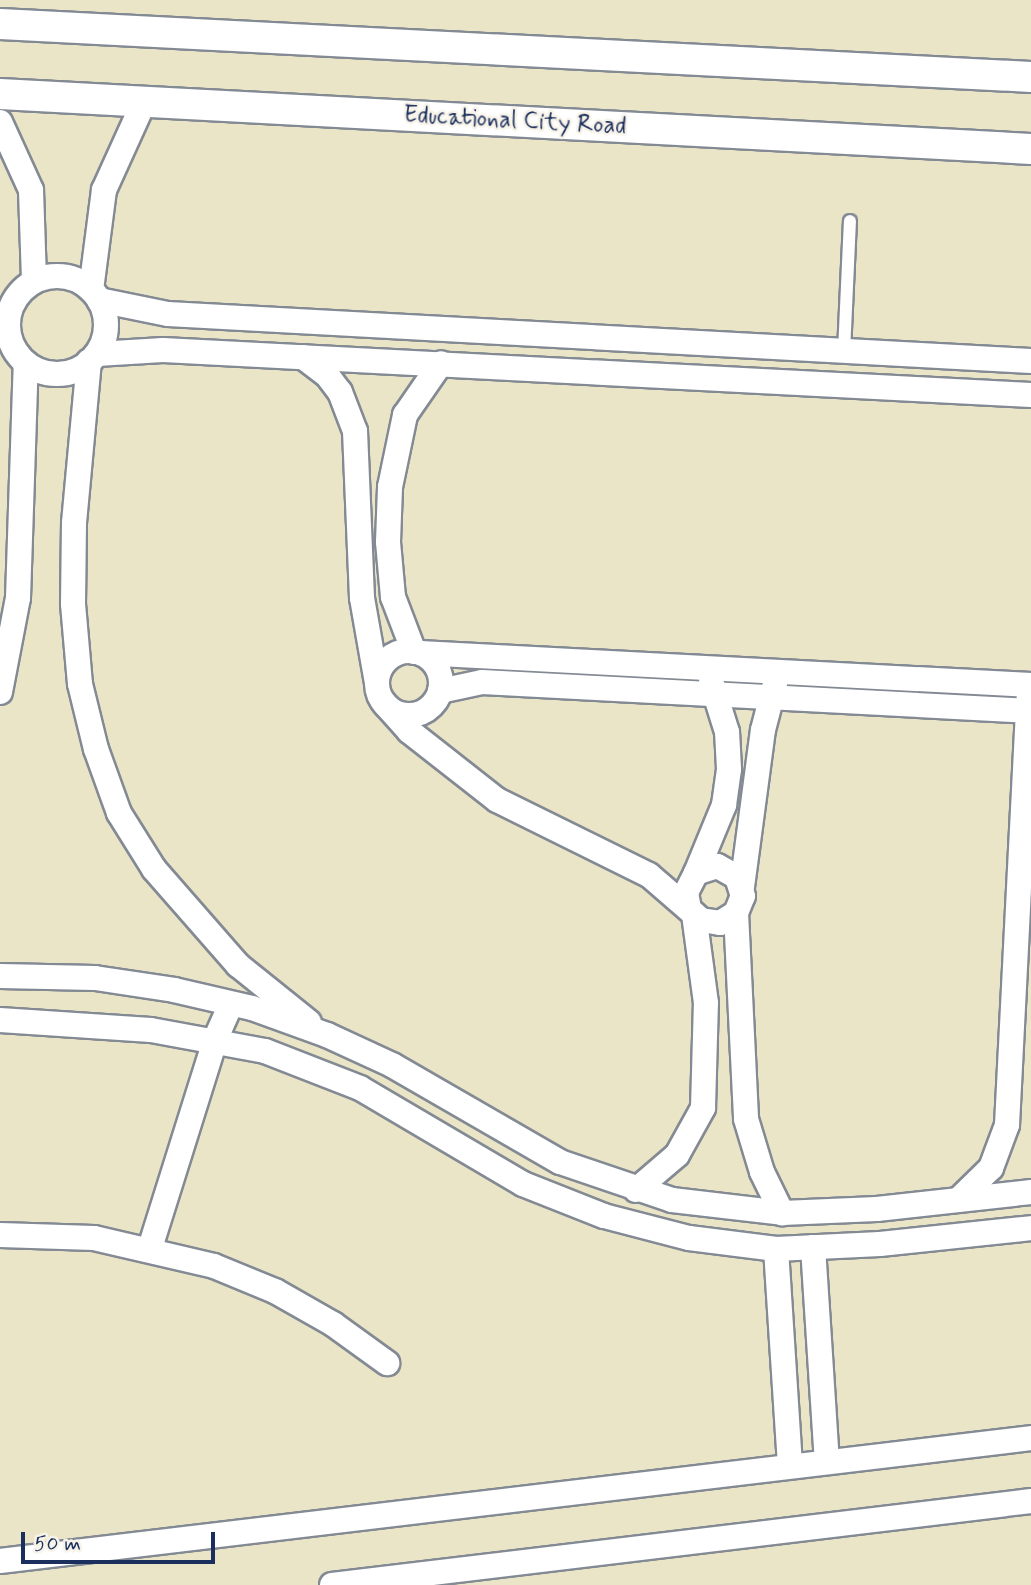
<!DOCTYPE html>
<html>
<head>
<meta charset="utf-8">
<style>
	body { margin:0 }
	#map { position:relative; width:1031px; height:1585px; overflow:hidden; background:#ebe5c8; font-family:Mynerve,sans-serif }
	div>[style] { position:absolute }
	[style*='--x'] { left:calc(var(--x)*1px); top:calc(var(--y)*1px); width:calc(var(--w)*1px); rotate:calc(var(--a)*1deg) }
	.roads { filter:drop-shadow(2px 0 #838a93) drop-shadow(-2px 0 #838a93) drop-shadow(0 2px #838a93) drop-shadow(0 -2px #838a93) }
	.service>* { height:12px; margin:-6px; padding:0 6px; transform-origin:6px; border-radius:6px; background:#fff }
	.minor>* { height:24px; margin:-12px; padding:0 12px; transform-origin:12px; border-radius:12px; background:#fff }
	.minor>.ring { margin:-12px; padding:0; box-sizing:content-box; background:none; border:24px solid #fff; border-radius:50% }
	.tertiary>* { height:30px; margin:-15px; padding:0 15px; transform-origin:15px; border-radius:15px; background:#fff }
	span { translate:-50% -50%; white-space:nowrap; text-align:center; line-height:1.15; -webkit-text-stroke:5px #f7f3e8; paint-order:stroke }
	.street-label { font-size:24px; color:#1b2f5e }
	.scale { position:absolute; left:21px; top:1532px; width:194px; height:32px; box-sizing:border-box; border:4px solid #1b2f5e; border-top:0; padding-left:9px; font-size:21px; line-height:24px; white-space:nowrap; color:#1b2f5e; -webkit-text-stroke:5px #f7f3e8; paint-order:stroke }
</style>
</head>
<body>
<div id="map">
	<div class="roads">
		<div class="service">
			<i style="--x:844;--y:352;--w:131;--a:-87.4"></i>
		</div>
		<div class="minor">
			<i style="--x:0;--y:122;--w:75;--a:65.5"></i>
			<i style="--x:31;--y:190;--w:91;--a:88.1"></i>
			<i class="ring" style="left:8px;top:276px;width:74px;height:74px"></i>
			<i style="--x:91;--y:290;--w:101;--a:-82.6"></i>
			<i style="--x:104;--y:190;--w:97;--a:-65.6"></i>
			<i style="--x:99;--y:300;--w:70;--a:11.5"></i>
			<i style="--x:168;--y:314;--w:864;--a:3.12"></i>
			<i style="--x:97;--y:354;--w:66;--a:-3.5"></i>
			<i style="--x:163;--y:350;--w:869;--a:2.97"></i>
			<i style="--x:303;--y:357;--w:30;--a:37"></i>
			<i style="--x:327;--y:375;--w:21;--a:53"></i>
			<i style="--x:340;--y:392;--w:42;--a:69"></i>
			<i style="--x:355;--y:431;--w:167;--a:87.6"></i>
			<i style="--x:362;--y:598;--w:86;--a:80"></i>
			<i style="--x:89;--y:361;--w:163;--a:95.3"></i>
			<i style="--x:74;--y:523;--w:81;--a:90.7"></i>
			<i style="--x:73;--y:604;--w:80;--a:85"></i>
			<i style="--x:80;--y:684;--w:67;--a:76.2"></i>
			<i style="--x:96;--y:749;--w:68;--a:70.2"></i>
			<i style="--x:119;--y:813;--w:66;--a:58"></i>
			<i style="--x:154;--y:869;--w:128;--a:48.8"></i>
			<i style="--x:238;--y:965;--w:91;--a:38.8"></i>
			<i class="ring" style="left:377px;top:651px;width:40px;height:40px"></i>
			<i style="--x:414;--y:652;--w:59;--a:-110.9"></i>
			<i style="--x:393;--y:597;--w:55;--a:-95.2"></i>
			<i style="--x:388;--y:542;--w:55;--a:-87.9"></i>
			<i style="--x:390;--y:487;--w:74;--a:-78.2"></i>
			<i style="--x:405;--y:415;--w:63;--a:-55.3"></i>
			<i style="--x:420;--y:653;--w:612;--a:3"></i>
			<i style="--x:440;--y:691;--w:43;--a:-12.1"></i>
			<i style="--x:482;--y:682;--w:550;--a:3.02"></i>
			<i style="--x:0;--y:692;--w:96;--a:-79.2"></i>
			<i style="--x:18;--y:598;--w:235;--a:-88.1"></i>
			<i style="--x:384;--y:703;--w:38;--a:48"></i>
			<i style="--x:409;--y:731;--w:112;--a:38.1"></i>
			<i style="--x:497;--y:800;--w:169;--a:26.3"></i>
			<i style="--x:649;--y:875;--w:69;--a:40.9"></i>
			<i style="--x:701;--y:920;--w:19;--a:9"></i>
			<i style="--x:720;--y:923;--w:19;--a:-32"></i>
			<i style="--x:736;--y:913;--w:18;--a:-68"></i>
			<i style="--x:743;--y:896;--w:20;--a:-108"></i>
			<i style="--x:737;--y:877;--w:23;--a:-151"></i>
			<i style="--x:717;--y:866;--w:22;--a:162"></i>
			<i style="--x:696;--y:873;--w:22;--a:117"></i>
			<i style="--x:686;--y:893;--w:15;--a:79"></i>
			<i style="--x:696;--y:873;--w:74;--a:-67.6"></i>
			<i style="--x:724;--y:805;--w:36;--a:-82"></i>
			<i style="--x:729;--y:769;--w:37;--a:-93"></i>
			<i style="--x:727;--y:732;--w:53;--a:-107.4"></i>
			<i style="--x:742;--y:887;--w:158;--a:-82.4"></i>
			<i style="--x:763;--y:730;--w:48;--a:-75.4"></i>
			<i style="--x:736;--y:913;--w:206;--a:87.2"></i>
			<i style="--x:746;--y:1119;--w:55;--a:73.2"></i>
			<i style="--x:762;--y:1172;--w:46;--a:64"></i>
			<i style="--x:0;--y:976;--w:95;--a:1.2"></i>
			<i style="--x:95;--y:978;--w:80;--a:8.6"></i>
			<i style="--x:174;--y:990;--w:80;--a:13"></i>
			<i style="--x:252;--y:1008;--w:80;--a:19.8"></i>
			<i style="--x:327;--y:1035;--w:72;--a:24.8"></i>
			<i style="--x:392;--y:1065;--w:194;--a:30"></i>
			<i style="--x:560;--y:1162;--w:118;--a:18.7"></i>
			<i style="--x:672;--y:1200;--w:111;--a:6.7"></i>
			<i style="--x:782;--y:1213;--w:95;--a:-2.4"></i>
			<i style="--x:877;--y:1209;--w:155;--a:-6.3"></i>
			<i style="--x:0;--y:1020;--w:151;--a:3.8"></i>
			<i style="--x:151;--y:1030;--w:116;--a:10.4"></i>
			<i style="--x:265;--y:1051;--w:102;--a:21.3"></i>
			<i style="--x:360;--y:1088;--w:189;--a:30.5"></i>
			<i style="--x:523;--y:1184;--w:87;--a:21.6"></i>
			<i style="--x:604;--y:1216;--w:88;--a:14.5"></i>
			<i style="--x:689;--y:1238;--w:88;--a:7.2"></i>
			<i style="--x:776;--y:1249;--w:104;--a:-2.8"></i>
			<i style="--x:880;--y:1244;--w:152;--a:-6"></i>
			<i style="--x:636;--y:1190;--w:54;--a:-40.5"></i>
			<i style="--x:677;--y:1155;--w:54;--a:-61"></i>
			<i style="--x:703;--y:1108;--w:105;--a:-88.4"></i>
			<i style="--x:706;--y:1003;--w:90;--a:-97.7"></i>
			<i style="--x:958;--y:1200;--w:46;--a:-44.1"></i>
			<i style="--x:991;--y:1168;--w:46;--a:-69.6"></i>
			<i style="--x:1007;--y:1125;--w:429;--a:-87.1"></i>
			<i style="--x:0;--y:1235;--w:94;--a:1.8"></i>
			<i style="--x:94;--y:1238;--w:123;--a:13.1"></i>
			<i style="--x:214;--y:1266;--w:66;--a:22.3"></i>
			<i style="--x:275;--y:1291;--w:67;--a:29.6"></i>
			<i style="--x:333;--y:1324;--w:67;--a:35.8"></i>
			<i style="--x:813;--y:1247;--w:215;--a:86.3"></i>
			<i style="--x:150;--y:1248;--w:218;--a:-72.6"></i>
			<i style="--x:215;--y:1040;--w:39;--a:-66"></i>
			<i style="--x:776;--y:1249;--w:217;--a:86.3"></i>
			<i style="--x:0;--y:1561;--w:1038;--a:-6.8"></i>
			<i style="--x:332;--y:1585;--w:704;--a:-6.85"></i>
		</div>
		<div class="tertiary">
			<i style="--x:0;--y:24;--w:1032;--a:2.94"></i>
			<i style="--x:0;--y:94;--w:1032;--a:3.05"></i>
		</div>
	</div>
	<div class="street-label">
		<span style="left:515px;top:121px;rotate:3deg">Educational City Road</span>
	</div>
	<div class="scale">50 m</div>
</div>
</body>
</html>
